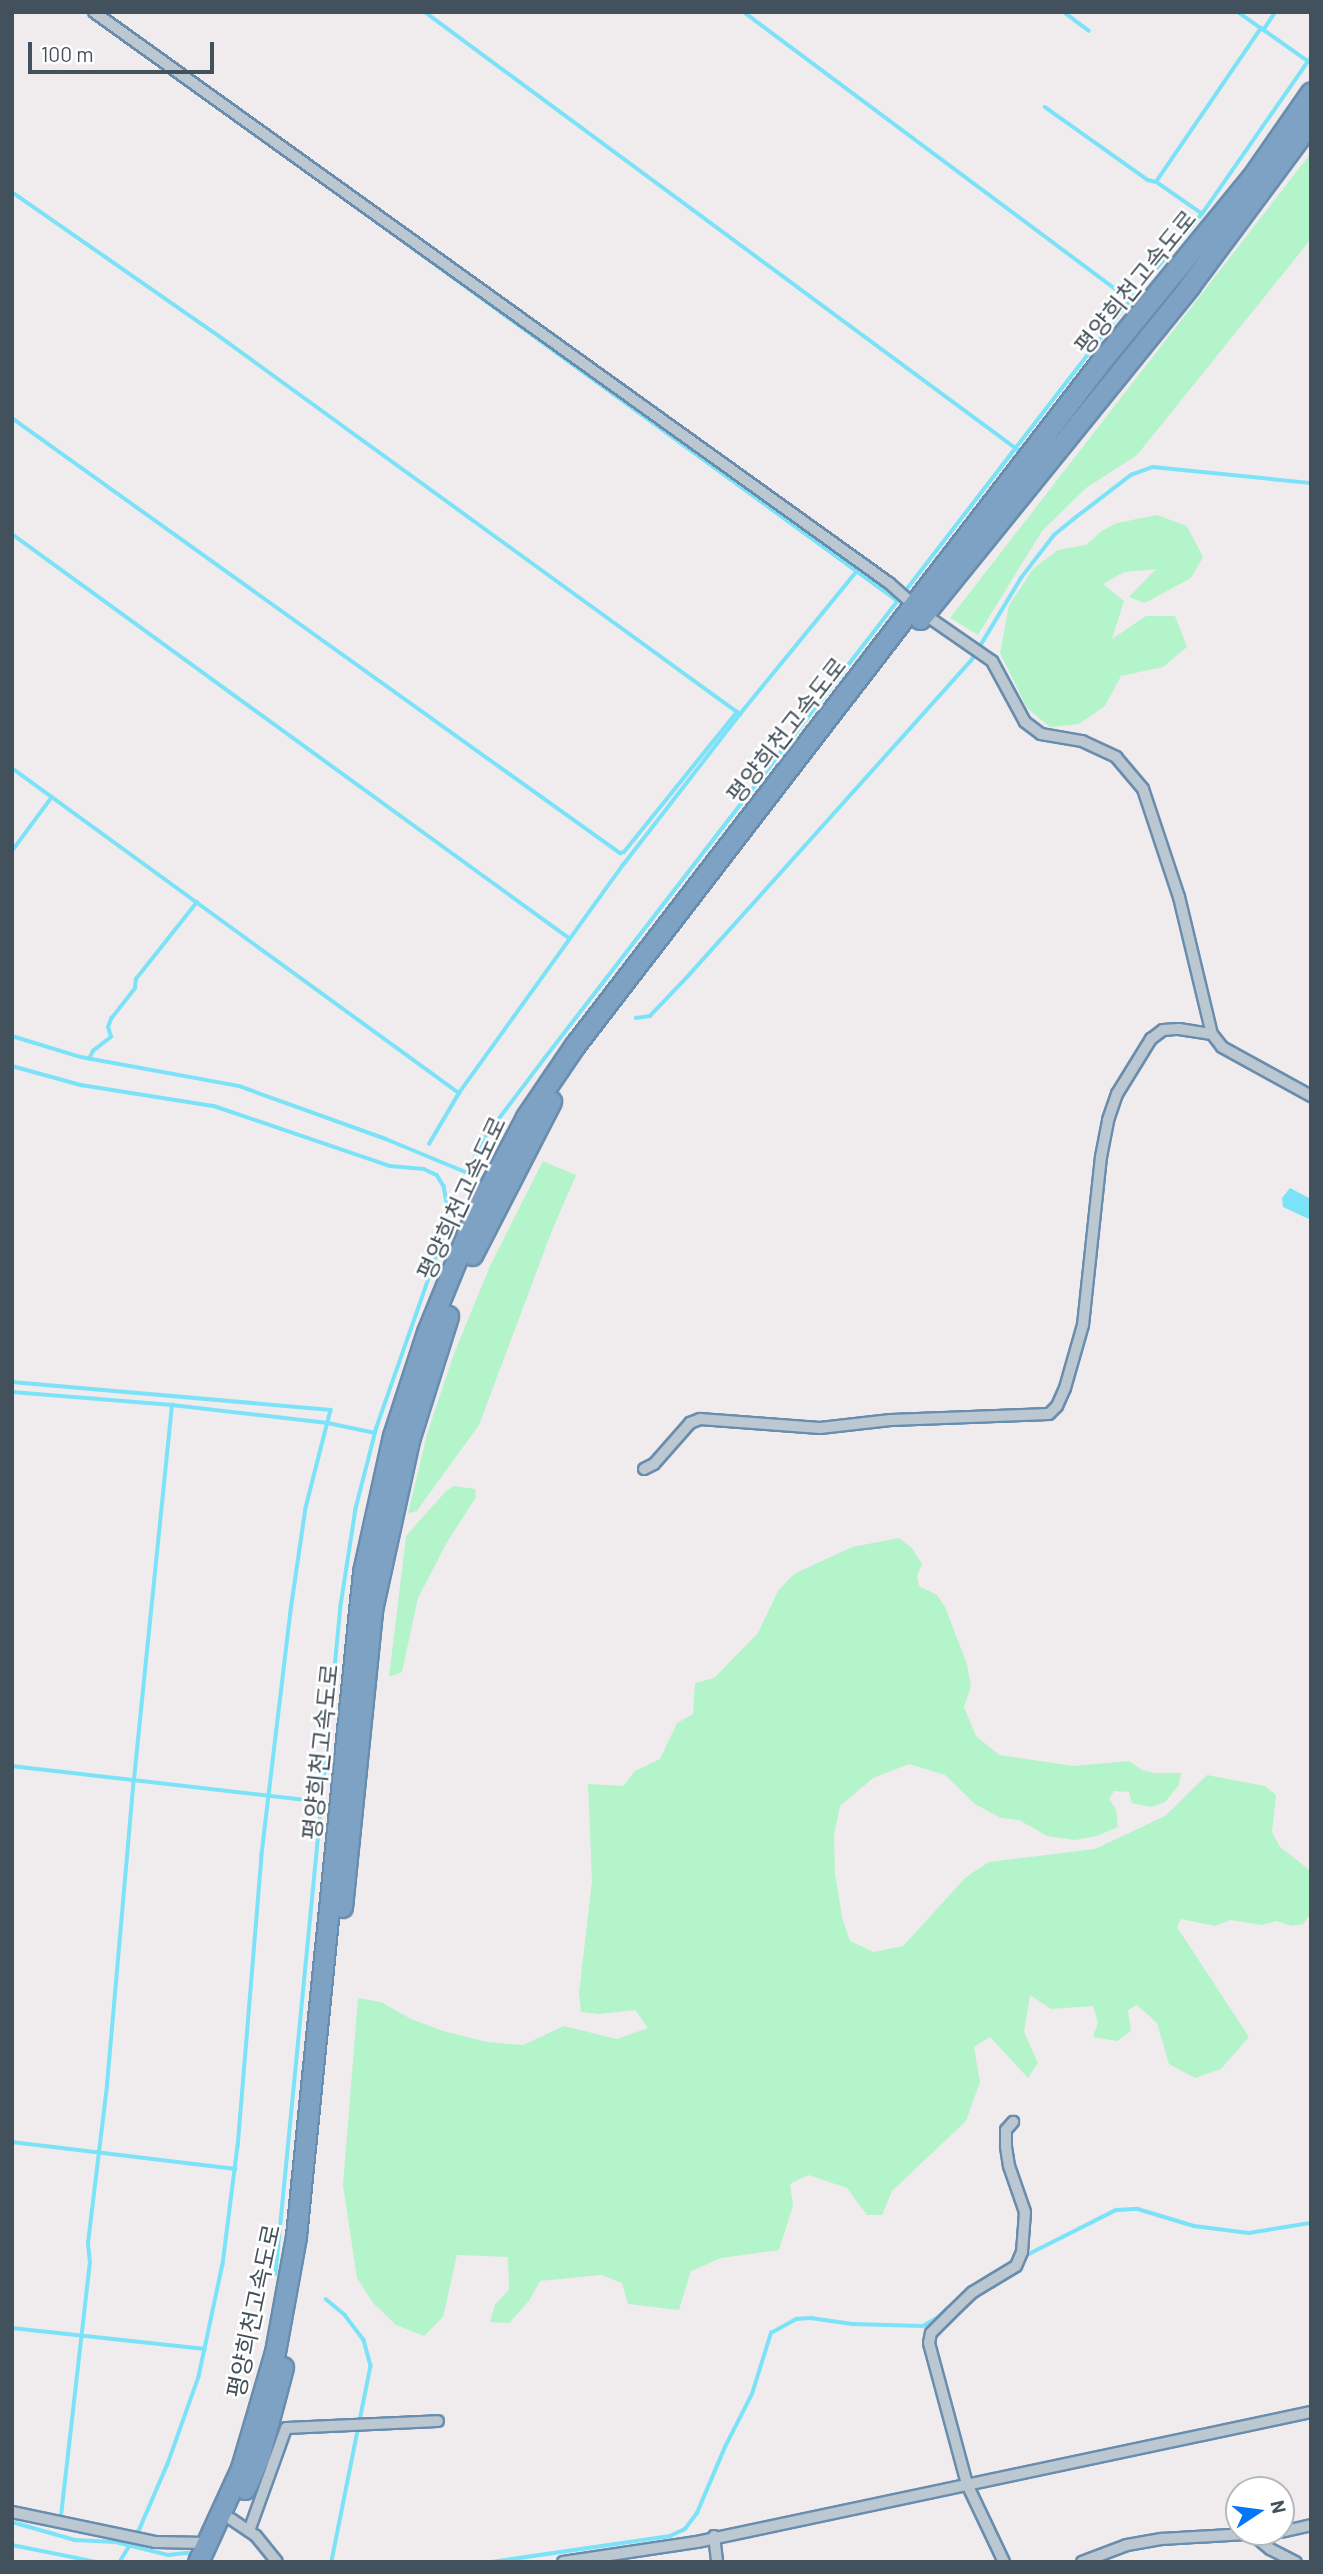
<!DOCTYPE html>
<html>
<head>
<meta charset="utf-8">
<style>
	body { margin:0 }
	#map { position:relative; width:1323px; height:2574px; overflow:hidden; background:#f0eced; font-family:Barlow,"Noto Sans KR",sans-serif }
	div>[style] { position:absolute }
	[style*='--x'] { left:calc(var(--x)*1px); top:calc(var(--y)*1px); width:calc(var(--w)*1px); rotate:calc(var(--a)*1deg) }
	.green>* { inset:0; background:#b4f4ca }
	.water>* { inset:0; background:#7ce2f7 }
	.stream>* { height:3.5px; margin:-1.75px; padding:0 1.75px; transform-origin:1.75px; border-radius:1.75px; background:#7ce2f7 }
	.roads { filter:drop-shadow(2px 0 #698dae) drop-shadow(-2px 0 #698dae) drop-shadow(0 2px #698dae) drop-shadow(0 -2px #698dae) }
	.street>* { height:10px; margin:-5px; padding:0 5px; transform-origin:5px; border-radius:5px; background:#bbc8d1 }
	.highway>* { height:19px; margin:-9.5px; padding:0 9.5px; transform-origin:9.5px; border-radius:9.5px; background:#7ea2c3 }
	span { translate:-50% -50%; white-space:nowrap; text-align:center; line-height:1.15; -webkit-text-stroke:5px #fff; paint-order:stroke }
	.street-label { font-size:24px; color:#43515c }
	.frame { position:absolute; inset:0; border:14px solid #43515c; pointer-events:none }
	.north { position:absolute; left:1225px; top:2476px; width:70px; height:70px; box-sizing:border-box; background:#fff; border:2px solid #b4b9be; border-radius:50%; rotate:77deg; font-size:19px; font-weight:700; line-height:28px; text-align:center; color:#43515c }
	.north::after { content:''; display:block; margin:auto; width:24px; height:32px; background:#0377f4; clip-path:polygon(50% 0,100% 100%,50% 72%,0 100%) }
	.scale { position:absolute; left:28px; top:42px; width:186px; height:32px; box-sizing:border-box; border:4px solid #43515c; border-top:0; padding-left:9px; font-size:21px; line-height:24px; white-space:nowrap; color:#43515c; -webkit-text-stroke:5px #fff; paint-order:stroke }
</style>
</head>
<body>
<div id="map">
	<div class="green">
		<i style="clip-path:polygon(1311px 153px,1311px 239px,1137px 455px,1086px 488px,1042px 531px,978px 635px,950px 618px)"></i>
		<i style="clip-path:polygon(1157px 515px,1187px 526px,1203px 557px,1191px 578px,1145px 603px,1129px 597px,1156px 569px,1124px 572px,1103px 584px,1124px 601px,1112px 639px,1146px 616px,1175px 616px,1187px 647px,1163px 667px,1121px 676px,1105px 706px,1079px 724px,1050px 727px,1027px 708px,1000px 653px,1009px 605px,1033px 569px,1058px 550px,1086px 545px,1103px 530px,1117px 523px)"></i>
		<i style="clip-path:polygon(543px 1161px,576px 1175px,551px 1233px,479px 1425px,424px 1501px,417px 1511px,408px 1513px,428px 1431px,453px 1356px,490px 1266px)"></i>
		<i style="clip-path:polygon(454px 1486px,475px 1489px,476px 1497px,446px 1544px,418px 1598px,402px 1672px,389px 1677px,406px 1536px,446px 1491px)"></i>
		<i style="clip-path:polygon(899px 1538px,912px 1548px,922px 1564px,917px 1576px,919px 1586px,937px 1595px,945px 1607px,967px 1664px,971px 1686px,964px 1707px,976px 1736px,999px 1755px,1074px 1766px,1129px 1761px,1142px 1770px,1154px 1773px,1181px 1773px,1179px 1785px,1165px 1802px,1151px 1807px,1132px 1803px,1129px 1792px,1114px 1791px,1109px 1799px,1116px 1809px,1118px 1827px,1097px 1836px,1075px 1840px,1047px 1836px,1019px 1820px,1001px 1818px,975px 1804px,945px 1775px,909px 1764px,873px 1778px,840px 1806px,834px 1835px,835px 1873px,842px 1917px,850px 1941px,874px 1952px,903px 1946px,966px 1877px,989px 1862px,1095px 1849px,1165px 1816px,1207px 1775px,1265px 1786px,1276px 1795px,1272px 1832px,1280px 1847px,1311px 1871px,1311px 1913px,1303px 1924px,1292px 1926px,1276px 1921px,1262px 1925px,1230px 1920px,1215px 1926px,1181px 1919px,1177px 1927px,1249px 2037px,1221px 2069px,1195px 2078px,1169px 2064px,1157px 2023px,1137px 2005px,1128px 2010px,1131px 2031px,1117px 2041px,1093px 2037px,1098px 2023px,1093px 2006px,1051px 2009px,1030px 1995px,1024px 2032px,1038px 2063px,1028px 2078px,990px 2037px,974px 2047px,980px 2082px,966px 2121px,892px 2191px,882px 2215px,867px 2215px,847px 2188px,808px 2175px,790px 2184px,793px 2206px,779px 2250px,721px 2258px,691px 2271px,679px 2310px,628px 2304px,622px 2283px,601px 2275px,540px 2281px,529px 2301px,509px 2323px,490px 2322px,495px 2304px,509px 2290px,508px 2257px,457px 2255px,443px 2317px,424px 2336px,396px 2325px,373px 2303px,357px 2278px,343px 2185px,358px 1998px,381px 2002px,411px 2019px,443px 2031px,487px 2042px,523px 2045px,564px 2026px,617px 2039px,648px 2028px,635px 2010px,600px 2014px,581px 2012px,579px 1993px,592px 1881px,588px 1784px,623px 1786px,635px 1771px,660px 1759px,677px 1723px,693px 1714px,695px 1683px,714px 1678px,758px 1633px,778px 1591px,794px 1574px,852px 1547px)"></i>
	</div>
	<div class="water">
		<i style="clip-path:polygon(1290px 1188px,1311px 1199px,1311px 1220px,1283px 1207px,1282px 1198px)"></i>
	</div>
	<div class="stream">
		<i style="--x:425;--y:12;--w:736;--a:36.43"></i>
		<i style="--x:744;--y:12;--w:482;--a:36.7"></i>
		<i style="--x:1064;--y:12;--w:31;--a:37"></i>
		<i style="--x:1238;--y:12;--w:29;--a:35"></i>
		<i style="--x:1276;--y:12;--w:22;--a:124"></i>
		<i style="--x:1264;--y:30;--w:54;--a:35.2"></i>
		<i style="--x:1045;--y:107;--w:126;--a:35.3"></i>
		<i style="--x:1148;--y:180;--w:8;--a:14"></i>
		<i style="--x:260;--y:137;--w:789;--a:36.03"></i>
		<i style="--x:12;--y:192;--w:252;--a:34.8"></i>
		<i style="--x:219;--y:336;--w:644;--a:35.96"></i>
		<i style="--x:1202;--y:214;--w:56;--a:-145.2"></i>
		<i style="--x:1156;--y:182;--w:186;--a:-55.7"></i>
		<i style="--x:12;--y:418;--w:748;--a:35.58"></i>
		<i style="--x:620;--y:853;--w:4;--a:-14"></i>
		<i style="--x:624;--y:852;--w:180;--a:-51.1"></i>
		<i style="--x:12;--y:534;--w:688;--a:35.95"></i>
		<i style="--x:12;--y:768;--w:553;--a:36.02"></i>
		<i style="--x:12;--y:851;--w:67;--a:-53.5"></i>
		<i style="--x:636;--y:1018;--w:14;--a:-8"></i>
		<i style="--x:650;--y:1016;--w:57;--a:-46.4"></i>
		<i style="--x:689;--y:975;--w:422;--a:-48.1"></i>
		<i style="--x:971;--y:661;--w:97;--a:-58.9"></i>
		<i style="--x:1021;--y:578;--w:54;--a:-52.5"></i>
		<i style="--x:1054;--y:535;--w:27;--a:-39"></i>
		<i style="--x:1075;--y:518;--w:71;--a:-37.5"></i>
		<i style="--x:1131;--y:475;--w:23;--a:-20"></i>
		<i style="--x:1153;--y:467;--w:159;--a:5.8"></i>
		<i style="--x:12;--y:1036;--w:72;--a:16.9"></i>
		<i style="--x:81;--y:1057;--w:161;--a:10.4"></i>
		<i style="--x:239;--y:1086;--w:156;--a:19.8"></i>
		<i style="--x:386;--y:1139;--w:89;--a:22.5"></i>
		<i style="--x:468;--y:1173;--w:35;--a:-66"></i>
		<i style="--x:482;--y:1141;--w:103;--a:-52.9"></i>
		<i style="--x:544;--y:1059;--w:959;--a:-52.33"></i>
		<i style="--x:1130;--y:300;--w:112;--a:-50.1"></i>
		<i style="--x:1202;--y:214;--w:191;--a:-55.2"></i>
		<i style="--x:89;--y:1059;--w:9;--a:-63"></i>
		<i style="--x:93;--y:1051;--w:23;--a:-38"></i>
		<i style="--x:111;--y:1037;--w:10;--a:-107"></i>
		<i style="--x:108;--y:1027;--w:9;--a:-69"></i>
		<i style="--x:111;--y:1019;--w:39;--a:-52"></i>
		<i style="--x:135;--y:988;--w:9;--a:-84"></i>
		<i style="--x:136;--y:979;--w:98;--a:-51.6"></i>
		<i style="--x:12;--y:1066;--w:72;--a:15.4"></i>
		<i style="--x:81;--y:1085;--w:135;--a:9"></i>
		<i style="--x:214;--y:1106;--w:186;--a:18.8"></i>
		<i style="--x:390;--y:1166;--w:34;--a:5"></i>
		<i style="--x:424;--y:1169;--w:14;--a:25"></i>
		<i style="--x:437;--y:1175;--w:13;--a:58"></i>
		<i style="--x:444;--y:1186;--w:23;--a:80"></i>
		<i style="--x:448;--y:1209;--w:24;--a:97"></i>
		<i style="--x:445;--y:1233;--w:206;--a:109.3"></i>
		<i style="--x:377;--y:1427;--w:85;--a:104.4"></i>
		<i style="--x:356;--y:1509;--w:98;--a:98.8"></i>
		<i style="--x:341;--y:1606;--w:671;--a:95.56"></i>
		<i style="--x:429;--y:1144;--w:59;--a:-59.5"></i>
		<i style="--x:459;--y:1093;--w:281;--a:-54.3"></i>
		<i style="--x:623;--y:865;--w:191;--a:-52.2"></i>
		<i style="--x:740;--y:714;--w:185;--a:-50.7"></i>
		<i style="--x:12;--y:1382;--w:320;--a:5"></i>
		<i style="--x:331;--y:1410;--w:101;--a:104.3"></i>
		<i style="--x:306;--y:1508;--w:104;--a:98.3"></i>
		<i style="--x:291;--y:1611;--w:247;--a:96.8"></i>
		<i style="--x:262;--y:1856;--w:291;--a:94.7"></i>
		<i style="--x:238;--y:2146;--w:119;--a:97.2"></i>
		<i style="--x:223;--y:2264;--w:116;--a:102"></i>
		<i style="--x:199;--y:2377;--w:92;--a:109.6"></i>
		<i style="--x:168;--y:2464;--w:71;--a:113.3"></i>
		<i style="--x:140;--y:2529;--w:39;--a:121"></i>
		<i style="--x:12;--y:1392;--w:161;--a:4.6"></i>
		<i style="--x:172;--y:1405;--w:157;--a:6.6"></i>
		<i style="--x:328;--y:1423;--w:48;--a:12"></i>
		<i style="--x:12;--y:1766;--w:313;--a:6.6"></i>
		<i style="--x:12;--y:2142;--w:225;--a:6.9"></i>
		<i style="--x:1023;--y:2257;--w:104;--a:-26.8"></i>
		<i style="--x:1116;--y:2210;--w:22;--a:-3"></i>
		<i style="--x:1138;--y:2209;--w:59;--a:16.9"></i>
		<i style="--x:1194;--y:2226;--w:55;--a:7.3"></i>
		<i style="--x:1249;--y:2233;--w:63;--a:-9.2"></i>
		<i style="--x:326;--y:2299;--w:25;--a:40"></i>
		<i style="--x:345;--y:2315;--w:31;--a:53"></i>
		<i style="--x:364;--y:2340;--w:27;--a:75"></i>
		<i style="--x:371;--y:2366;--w:200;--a:101.3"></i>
		<i style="--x:12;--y:2328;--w:194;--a:6.2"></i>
		<i style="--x:61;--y:2516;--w:255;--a:-83.5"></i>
		<i style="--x:90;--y:2263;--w:20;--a:-96"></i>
		<i style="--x:88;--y:2243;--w:159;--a:-83.1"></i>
		<i style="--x:107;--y:2085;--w:307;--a:-85"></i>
		<i style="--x:134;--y:1779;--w:376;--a:-84.2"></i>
		<i style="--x:12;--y:2522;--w:66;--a:15.9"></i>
		<i style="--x:75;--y:2540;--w:41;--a:2.8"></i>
		<i style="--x:116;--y:2542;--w:54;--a:14"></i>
		<i style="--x:168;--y:2555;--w:20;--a:-6"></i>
		<i style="--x:188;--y:2553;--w:8;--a:30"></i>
		<i style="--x:12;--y:2545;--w:87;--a:11.3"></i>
		<i style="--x:492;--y:2562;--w:180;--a:-8.3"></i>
		<i style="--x:670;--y:2536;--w:17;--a:-25"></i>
		<i style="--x:685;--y:2529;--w:20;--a:-53"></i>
		<i style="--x:697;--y:2513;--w:72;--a:-67"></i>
		<i style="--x:725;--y:2447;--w:59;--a:-63"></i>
		<i style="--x:752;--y:2394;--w:64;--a:-72.7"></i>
		<i style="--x:771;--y:2333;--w:29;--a:-29"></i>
		<i style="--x:796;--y:2319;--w:15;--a:-4"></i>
		<i style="--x:811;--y:2318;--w:41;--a:8.3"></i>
		<i style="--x:852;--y:2324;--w:71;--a:1.6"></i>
		<i style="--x:923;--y:2326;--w:16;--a:-30"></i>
		<i style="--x:937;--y:2318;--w:39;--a:-42"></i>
	</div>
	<div class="roads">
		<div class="street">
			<i style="--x:94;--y:12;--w:979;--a:35.69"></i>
			<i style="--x:889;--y:583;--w:47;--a:41.5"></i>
			<i style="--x:924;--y:614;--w:83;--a:34.7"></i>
			<i style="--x:992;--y:661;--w:69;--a:61.6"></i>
			<i style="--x:1025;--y:722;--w:20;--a:37"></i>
			<i style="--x:1041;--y:734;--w:42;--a:9.7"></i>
			<i style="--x:1082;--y:741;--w:38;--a:25"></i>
			<i style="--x:1116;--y:757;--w:42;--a:49.8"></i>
			<i style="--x:1143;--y:789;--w:114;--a:71.6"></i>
			<i style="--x:1179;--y:897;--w:141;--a:76.5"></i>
			<i style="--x:1212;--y:1034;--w:16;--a:52"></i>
			<i style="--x:1222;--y:1047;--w:102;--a:28.8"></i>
			<i style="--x:644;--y:1469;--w:11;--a:-27"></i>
			<i style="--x:654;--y:1464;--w:55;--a:-48.7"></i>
			<i style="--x:690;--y:1423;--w:11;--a:-22"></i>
			<i style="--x:700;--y:1419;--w:120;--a:4.3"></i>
			<i style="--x:820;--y:1428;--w:71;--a:-6.4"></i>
			<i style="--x:891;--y:1420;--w:158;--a:-2.2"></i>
			<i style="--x:1049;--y:1414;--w:11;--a:-45"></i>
			<i style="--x:1057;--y:1406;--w:20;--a:-66"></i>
			<i style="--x:1065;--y:1388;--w:66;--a:-74.1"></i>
			<i style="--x:1083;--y:1325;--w:169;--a:-83.9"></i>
			<i style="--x:1101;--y:1157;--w:38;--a:-79"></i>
			<i style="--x:1108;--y:1120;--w:28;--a:-71"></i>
			<i style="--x:1117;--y:1094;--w:65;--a:-58.3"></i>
			<i style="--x:1151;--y:1039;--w:15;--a:-37"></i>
			<i style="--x:1163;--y:1030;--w:16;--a:-4"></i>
			<i style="--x:1179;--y:1029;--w:33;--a:9"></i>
			<i style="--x:12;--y:2512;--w:146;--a:11.8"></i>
			<i style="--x:155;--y:2542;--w:51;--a:1.1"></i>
			<i style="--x:231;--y:2519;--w:30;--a:34"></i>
			<i style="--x:256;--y:2536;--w:33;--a:51"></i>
			<i style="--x:249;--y:2531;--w:109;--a:-70.2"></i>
			<i style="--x:286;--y:2428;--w:152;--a:-2.6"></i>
			<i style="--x:1281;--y:2532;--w:31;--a:-13"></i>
			<i style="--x:1252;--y:2534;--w:23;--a:40"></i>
			<i style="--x:1270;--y:2549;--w:29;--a:27"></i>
			<i style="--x:714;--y:2536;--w:26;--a:83"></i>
			<i style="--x:563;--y:2562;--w:135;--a:-8.5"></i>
			<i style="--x:697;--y:2542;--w:628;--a:-11.95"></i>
			<i style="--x:1004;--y:2562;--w:86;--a:-115.4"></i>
			<i style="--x:967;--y:2484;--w:146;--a:-105.1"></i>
			<i style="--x:929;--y:2343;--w:10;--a:-79"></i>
			<i style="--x:931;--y:2333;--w:28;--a:-45"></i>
			<i style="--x:951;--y:2313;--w:30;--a:-44"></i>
			<i style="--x:973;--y:2292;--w:50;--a:-31.2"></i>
			<i style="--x:1016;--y:2266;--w:15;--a:-67"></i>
			<i style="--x:1022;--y:2252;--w:40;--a:-85.7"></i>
			<i style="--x:1025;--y:2212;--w:49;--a:-109.2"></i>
			<i style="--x:1009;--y:2166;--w:20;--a:-99"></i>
			<i style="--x:1006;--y:2146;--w:16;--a:-90"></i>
			<i style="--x:1006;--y:2130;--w:11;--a:-49"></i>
			<i style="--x:1082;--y:2562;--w:48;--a:-20.7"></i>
			<i style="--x:1127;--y:2545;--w:36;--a:-10"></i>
			<i style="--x:1162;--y:2539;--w:117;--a:-3.4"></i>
		</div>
		<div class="highway">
			<i style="--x:920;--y:619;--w:429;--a:-51"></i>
			<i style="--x:1190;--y:285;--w:203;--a:-53.4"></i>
			<i style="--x:472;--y:1255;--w:173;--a:-62.8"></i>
			<i style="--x:342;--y:1907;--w:299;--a:-84.2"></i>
			<i style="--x:372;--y:1610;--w:174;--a:-77.7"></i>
			<i style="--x:409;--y:1440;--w:130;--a:-72.5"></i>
			<i style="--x:245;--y:2489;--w:34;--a:-66"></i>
			<i style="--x:259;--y:2458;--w:94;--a:-75.2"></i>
			<i style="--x:198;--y:2562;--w:103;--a:-65.4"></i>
			<i style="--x:241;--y:2468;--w:64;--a:-73.6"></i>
			<i style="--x:259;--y:2407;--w:57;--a:-73.8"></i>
			<i style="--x:275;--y:2352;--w:118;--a:-79.7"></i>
			<i style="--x:296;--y:2236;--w:667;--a:-84.24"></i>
			<i style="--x:363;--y:1572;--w:139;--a:-77.6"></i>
			<i style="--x:393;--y:1436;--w:109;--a:-71.9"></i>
			<i style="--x:427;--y:1332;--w:130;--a:-67.8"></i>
			<i style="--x:476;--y:1212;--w:107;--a:-62.2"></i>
			<i style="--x:526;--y:1117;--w:87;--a:-55.8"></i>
			<i style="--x:575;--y:1045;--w:866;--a:-52.42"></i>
			<i style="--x:1103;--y:359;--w:235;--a:-50.7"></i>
			<i style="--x:1252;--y:177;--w:103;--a:-55.2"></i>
		</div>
	</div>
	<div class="street-label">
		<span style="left:1135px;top:282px;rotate:-51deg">평양희천고속도로</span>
		<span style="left:786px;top:730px;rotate:-52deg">평양희천고속도로</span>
		<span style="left:461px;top:1198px;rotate:-65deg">평양희천고속도로</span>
		<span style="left:320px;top:1752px;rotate:-84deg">평양희천고속도로</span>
		<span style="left:253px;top:2311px;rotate:-78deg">평양희천고속도로</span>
	</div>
	<div class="frame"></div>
	<div class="north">N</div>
	<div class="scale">100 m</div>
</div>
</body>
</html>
